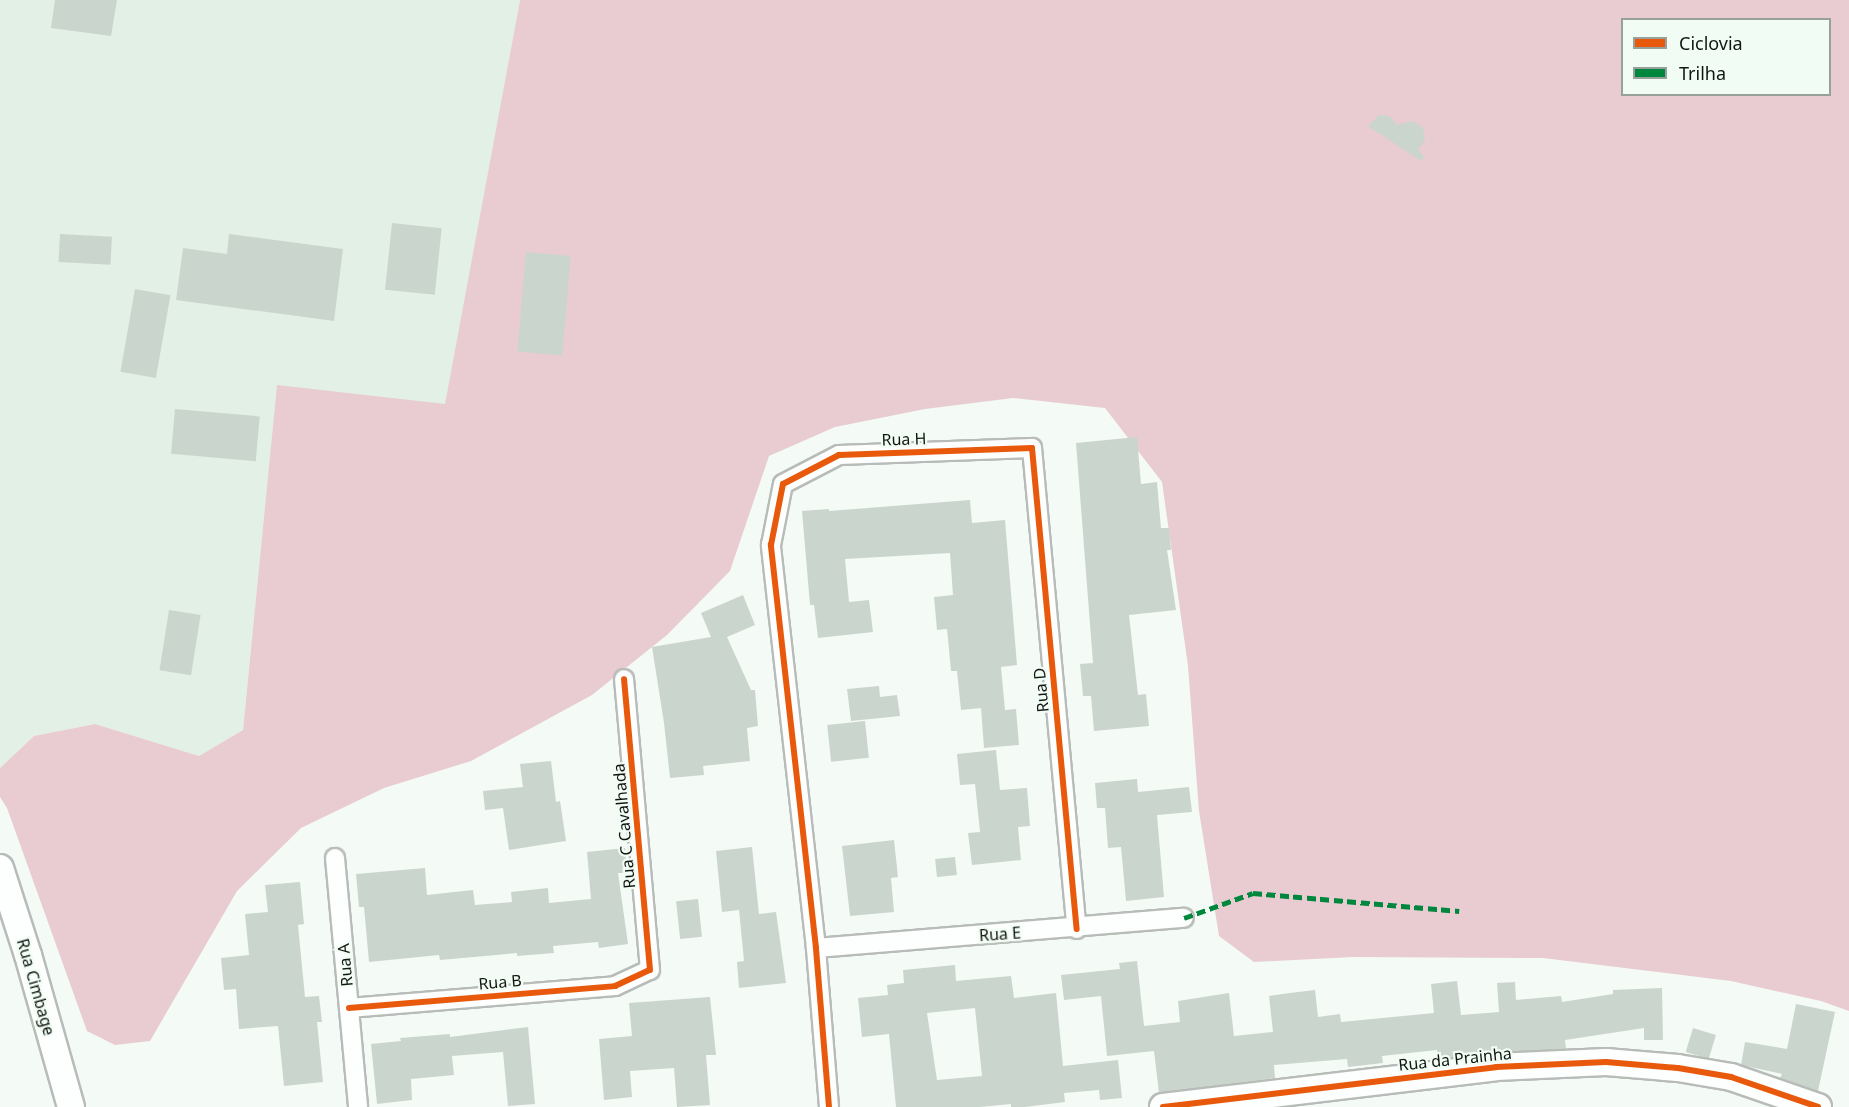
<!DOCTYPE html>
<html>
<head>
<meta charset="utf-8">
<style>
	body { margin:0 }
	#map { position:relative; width:1849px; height:1107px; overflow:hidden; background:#f4faf5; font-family:"Noto Sans",sans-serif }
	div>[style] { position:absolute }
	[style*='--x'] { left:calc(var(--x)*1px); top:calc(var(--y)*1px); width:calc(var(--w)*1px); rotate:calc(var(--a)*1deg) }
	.built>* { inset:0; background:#e2f0e5 }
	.forest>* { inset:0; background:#e8ccd2 }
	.building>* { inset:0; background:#cad6cd; transform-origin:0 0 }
	.roads { filter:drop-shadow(2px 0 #b8bcb8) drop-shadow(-2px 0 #b8bcb8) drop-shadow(0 2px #b8bcb8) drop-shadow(0 -2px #b8bcb8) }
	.street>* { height:18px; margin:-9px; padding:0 9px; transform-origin:9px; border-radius:9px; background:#fdfefe }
	.secondary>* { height:26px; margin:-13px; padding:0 13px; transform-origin:13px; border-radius:13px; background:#fdfefe }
	.quiet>* { height:4.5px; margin-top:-2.25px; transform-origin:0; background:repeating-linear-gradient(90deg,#00873e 0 9px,transparent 0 13.5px) }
	.cycleway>* { height:6px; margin:-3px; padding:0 3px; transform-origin:3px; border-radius:3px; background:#e8590c }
	span { translate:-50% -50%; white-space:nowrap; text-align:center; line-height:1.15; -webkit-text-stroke:4.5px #f1fdf4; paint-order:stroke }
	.street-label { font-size:16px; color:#111512 }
	.legend { position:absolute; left:1621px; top:18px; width:210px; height:78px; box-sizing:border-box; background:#f1fdf4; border:2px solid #97a09a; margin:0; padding:8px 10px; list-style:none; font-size:18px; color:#111512 }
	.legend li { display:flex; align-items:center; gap:12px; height:30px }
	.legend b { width:30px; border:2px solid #97a09a }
</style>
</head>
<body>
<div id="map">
	<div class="built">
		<i style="clip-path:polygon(0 0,520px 0,445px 405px,277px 386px,243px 730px,199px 756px,95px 724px,34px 736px,0 768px)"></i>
	</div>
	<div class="forest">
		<i style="clip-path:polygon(evenodd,520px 0,1849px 0,1849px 1011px,1821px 1001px,1731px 981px,1543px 958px,1353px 957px,1254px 962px,1219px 936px,1199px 811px,1188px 666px,1162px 482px,1105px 408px,1013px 398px,925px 409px,835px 427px,769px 456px,730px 571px,667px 635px,592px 695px,471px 761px,384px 788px,301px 828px,237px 891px,150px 1041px,115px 1045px,87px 1031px,7px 808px,0 797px,0 768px,34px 736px,95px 724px,199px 756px,243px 730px,277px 385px,445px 404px,520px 0,1622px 20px,1830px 20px,1830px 94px,1622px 94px,1622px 20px)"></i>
	</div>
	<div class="building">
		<i style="clip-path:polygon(55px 0,117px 0,111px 36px,51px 28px)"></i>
		<i style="clip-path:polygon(1379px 115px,1389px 116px,1397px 125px,1413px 121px,1423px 128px,1425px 140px,1418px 149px,1424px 157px,1421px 161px,1368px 126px)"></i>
		<i style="left:392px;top:223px;width:50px;height:67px;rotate:6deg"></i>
		<i style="left:60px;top:234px;width:52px;height:28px;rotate:3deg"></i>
		<i style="clip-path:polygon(229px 234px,343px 249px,334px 321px,176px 300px,183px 248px,227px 254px)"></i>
		<i style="left:526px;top:252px;width:45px;height:100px;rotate:5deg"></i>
		<i style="left:135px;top:289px;width:36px;height:84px;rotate:10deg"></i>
		<i style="left:175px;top:409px;width:85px;height:45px;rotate:5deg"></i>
		<i style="clip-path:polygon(1137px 437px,1141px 484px,1157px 482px,1161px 528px,1169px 528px,1171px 550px,1167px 550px,1176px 610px,1129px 615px,1138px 695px,1146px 694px,1149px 726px,1094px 731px,1091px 696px,1083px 696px,1080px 664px,1093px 663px,1076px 443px)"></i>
		<i style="clip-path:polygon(970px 500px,972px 523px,1005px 520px,1017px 665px,1001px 667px,1005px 710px,1016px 709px,1019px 745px,984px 748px,981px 708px,961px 710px,957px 671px,951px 671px,947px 629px,937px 630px,934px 597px,953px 595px,950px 553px,845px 559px,849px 602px,869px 600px,873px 632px,818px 638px,814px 605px,810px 605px,802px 511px,829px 509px,829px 511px)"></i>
		<i style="clip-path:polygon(743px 595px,755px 625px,727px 637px,751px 690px,755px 690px,758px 726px,747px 728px,750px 761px,703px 766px,704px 775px,670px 778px,664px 723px,652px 647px,711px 637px,701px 613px)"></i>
		<i style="left:169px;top:610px;width:32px;height:61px;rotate:9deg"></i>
		<i style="clip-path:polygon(879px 686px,880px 697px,897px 695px,900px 716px,851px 721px,847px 689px)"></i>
		<i style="left:865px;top:721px;width:37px;height:38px;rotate:84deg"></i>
		<i style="clip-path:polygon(996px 750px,1000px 790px,1027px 788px,1030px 826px,1018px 827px,1021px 860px,972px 865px,968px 833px,980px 832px,975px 784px,960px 785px,957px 754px)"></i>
		<i style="clip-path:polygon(551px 761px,556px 802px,560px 801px,566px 841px,509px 850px,503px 808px,485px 810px,483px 791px,523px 787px,520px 764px)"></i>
		<i style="clip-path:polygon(1137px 779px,1138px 792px,1189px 787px,1192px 812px,1157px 815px,1164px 897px,1126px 901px,1121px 847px,1108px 848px,1105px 808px,1097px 808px,1095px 783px)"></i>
		<i style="clip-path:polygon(894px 840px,898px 877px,891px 878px,894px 912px,850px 916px,842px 846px)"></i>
		<i style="clip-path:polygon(752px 847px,759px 914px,776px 912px,786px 983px,739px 988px,737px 962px,744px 961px,739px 910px,722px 912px,716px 851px)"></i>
		<i style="clip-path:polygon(625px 848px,627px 873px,618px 873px,628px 944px,599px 948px,598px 942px,553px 946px,554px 953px,517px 956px,517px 953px,440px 960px,439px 955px,369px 962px,364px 907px,359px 907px,356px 874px,425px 868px,427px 895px,473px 890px,475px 905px,512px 902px,511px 892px,548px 888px,549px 903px,591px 899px,587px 852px)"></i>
		<i style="left:955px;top:857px;width:18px;height:20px;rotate:84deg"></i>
		<i style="clip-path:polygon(300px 882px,304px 924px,298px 925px,305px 997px,319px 996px,322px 1022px,317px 1022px,323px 1082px,284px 1086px,278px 1026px,239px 1029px,236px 989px,224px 990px,221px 958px,249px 955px,245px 914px,268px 912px,265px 885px)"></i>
		<i style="left:698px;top:899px;width:38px;height:22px;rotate:84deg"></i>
		<i style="clip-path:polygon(1137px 961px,1144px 1026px,1180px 1022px,1178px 1001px,1229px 993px,1234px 1036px,1273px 1032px,1269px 996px,1290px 993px,1315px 990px,1318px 1017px,1340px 1014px,1341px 1022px,1434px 1013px,1431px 984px,1457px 981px,1461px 1015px,1499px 1012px,1497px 983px,1515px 982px,1516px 1000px,1561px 996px,1562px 1002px,1613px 994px,1613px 990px,1662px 988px,1663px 1040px,1644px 1040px,1644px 1028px,1565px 1040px,1566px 1049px,1495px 1052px,1438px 1059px,1437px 1050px,1382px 1056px,1383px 1063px,1348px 1067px,1347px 1059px,1274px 1065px,1275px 1078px,1159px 1093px,1154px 1051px,1107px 1056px,1101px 996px,1064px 1000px,1061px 975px,1120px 969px,1119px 963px)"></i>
		<i style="clip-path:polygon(evenodd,955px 965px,956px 981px,1011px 976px,1014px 998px,1056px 993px,1063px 1066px,1118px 1060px,1122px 1098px,1100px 1100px,1099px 1090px,1064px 1093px,1065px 1102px,1025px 1107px,1011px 1107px,1011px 1104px,980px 1107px,896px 1107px,889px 1034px,862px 1037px,858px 998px,888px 995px,887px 985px,904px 983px,903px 970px,955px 965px,975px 1008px,982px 1076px,937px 1080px,927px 1013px,975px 1008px)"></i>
		<i style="clip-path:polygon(710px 997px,716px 1055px,706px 1055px,710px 1105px,677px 1107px,674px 1068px,630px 1071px,632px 1097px,604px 1100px,599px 1039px,632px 1036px,629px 1003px)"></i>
		<i style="clip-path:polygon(1796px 1004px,1835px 1012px,1818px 1091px,1780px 1078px,1782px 1074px,1741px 1065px,1745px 1042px,1787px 1049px)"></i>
		<i style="clip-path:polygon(528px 1027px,535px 1104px,508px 1106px,503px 1052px,452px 1056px,454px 1075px,411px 1079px,412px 1100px,377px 1104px,371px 1044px,401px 1041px,400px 1038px,450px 1034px,450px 1037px)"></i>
		<i style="left:1693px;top:1028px;width:24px;height:25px;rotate:17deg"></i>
	</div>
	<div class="roads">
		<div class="street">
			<i style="--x:335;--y:858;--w:250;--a:84.7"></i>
			<i style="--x:816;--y:948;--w:369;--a:-4.7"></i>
			<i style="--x:349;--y:1008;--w:267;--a:-4.7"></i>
			<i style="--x:615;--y:986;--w:38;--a:-25"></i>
			<i style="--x:650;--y:970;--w:292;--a:-95.1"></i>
			<i style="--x:829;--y:1107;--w:160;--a:-94.7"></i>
			<i style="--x:816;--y:948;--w:406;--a:-96.4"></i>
			<i style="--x:771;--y:545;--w:62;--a:-78.9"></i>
			<i style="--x:783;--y:484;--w:63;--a:-27.4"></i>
			<i style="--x:839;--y:455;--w:193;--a:-2.1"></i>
			<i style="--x:1032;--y:448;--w:483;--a:84.7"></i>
		</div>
		<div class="secondary">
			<i style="--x:0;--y:868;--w:91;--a:72.2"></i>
			<i style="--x:28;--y:955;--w:158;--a:74.2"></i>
			<i style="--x:1163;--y:1107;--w:335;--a:-6.8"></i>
			<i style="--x:1496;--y:1067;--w:110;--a:-2.6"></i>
			<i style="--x:1606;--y:1062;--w:72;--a:4.8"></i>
			<i style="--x:1678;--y:1068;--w:54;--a:9.6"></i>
			<i style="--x:1731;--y:1077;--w:92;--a:19"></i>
		</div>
	</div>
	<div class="quiet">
		<i style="--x:1184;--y:918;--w:73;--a:-19.9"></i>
		<i style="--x:1253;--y:893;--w:207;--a:5"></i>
	</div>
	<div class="cycleway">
		<i style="--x:349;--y:1008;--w:267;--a:-4.7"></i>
		<i style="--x:615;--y:986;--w:38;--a:-25"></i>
		<i style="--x:650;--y:970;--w:292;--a:-95.1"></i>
		<i style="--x:829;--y:1107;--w:160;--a:-94.7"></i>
		<i style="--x:816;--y:948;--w:406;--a:-96.4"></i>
		<i style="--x:771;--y:545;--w:62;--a:-78.9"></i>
		<i style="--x:783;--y:484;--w:63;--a:-27.4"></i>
		<i style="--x:839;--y:455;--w:193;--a:-2.1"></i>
		<i style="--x:1032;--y:448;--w:483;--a:84.7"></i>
		<i style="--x:1163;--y:1107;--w:335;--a:-6.8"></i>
		<i style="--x:1496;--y:1067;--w:110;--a:-2.6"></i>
		<i style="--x:1606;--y:1062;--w:72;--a:4.8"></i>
		<i style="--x:1678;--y:1068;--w:54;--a:9.6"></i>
		<i style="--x:1731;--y:1077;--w:92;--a:19"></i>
	</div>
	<div class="street-label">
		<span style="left:904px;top:439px;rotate:-2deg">Rua H</span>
		<span style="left:1041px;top:690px;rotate:-95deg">Rua D</span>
		<span style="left:624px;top:826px;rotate:-95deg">Rua C Cavalhada</span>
		<span style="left:1000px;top:934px;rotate:-4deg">Rua E</span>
		<span style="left:345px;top:965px;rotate:-95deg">Rua A</span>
		<span style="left:500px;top:982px;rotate:-5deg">Rua B</span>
		<span style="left:36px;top:987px;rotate:74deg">Rua Cimbage</span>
		<span style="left:1455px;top:1059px;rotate:-6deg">Rua da Prainha</span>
	</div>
	<ul class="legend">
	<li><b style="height:8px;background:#e8590c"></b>Ciclovia</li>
	<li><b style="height:8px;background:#00873e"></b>Trilha</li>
	</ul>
</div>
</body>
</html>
